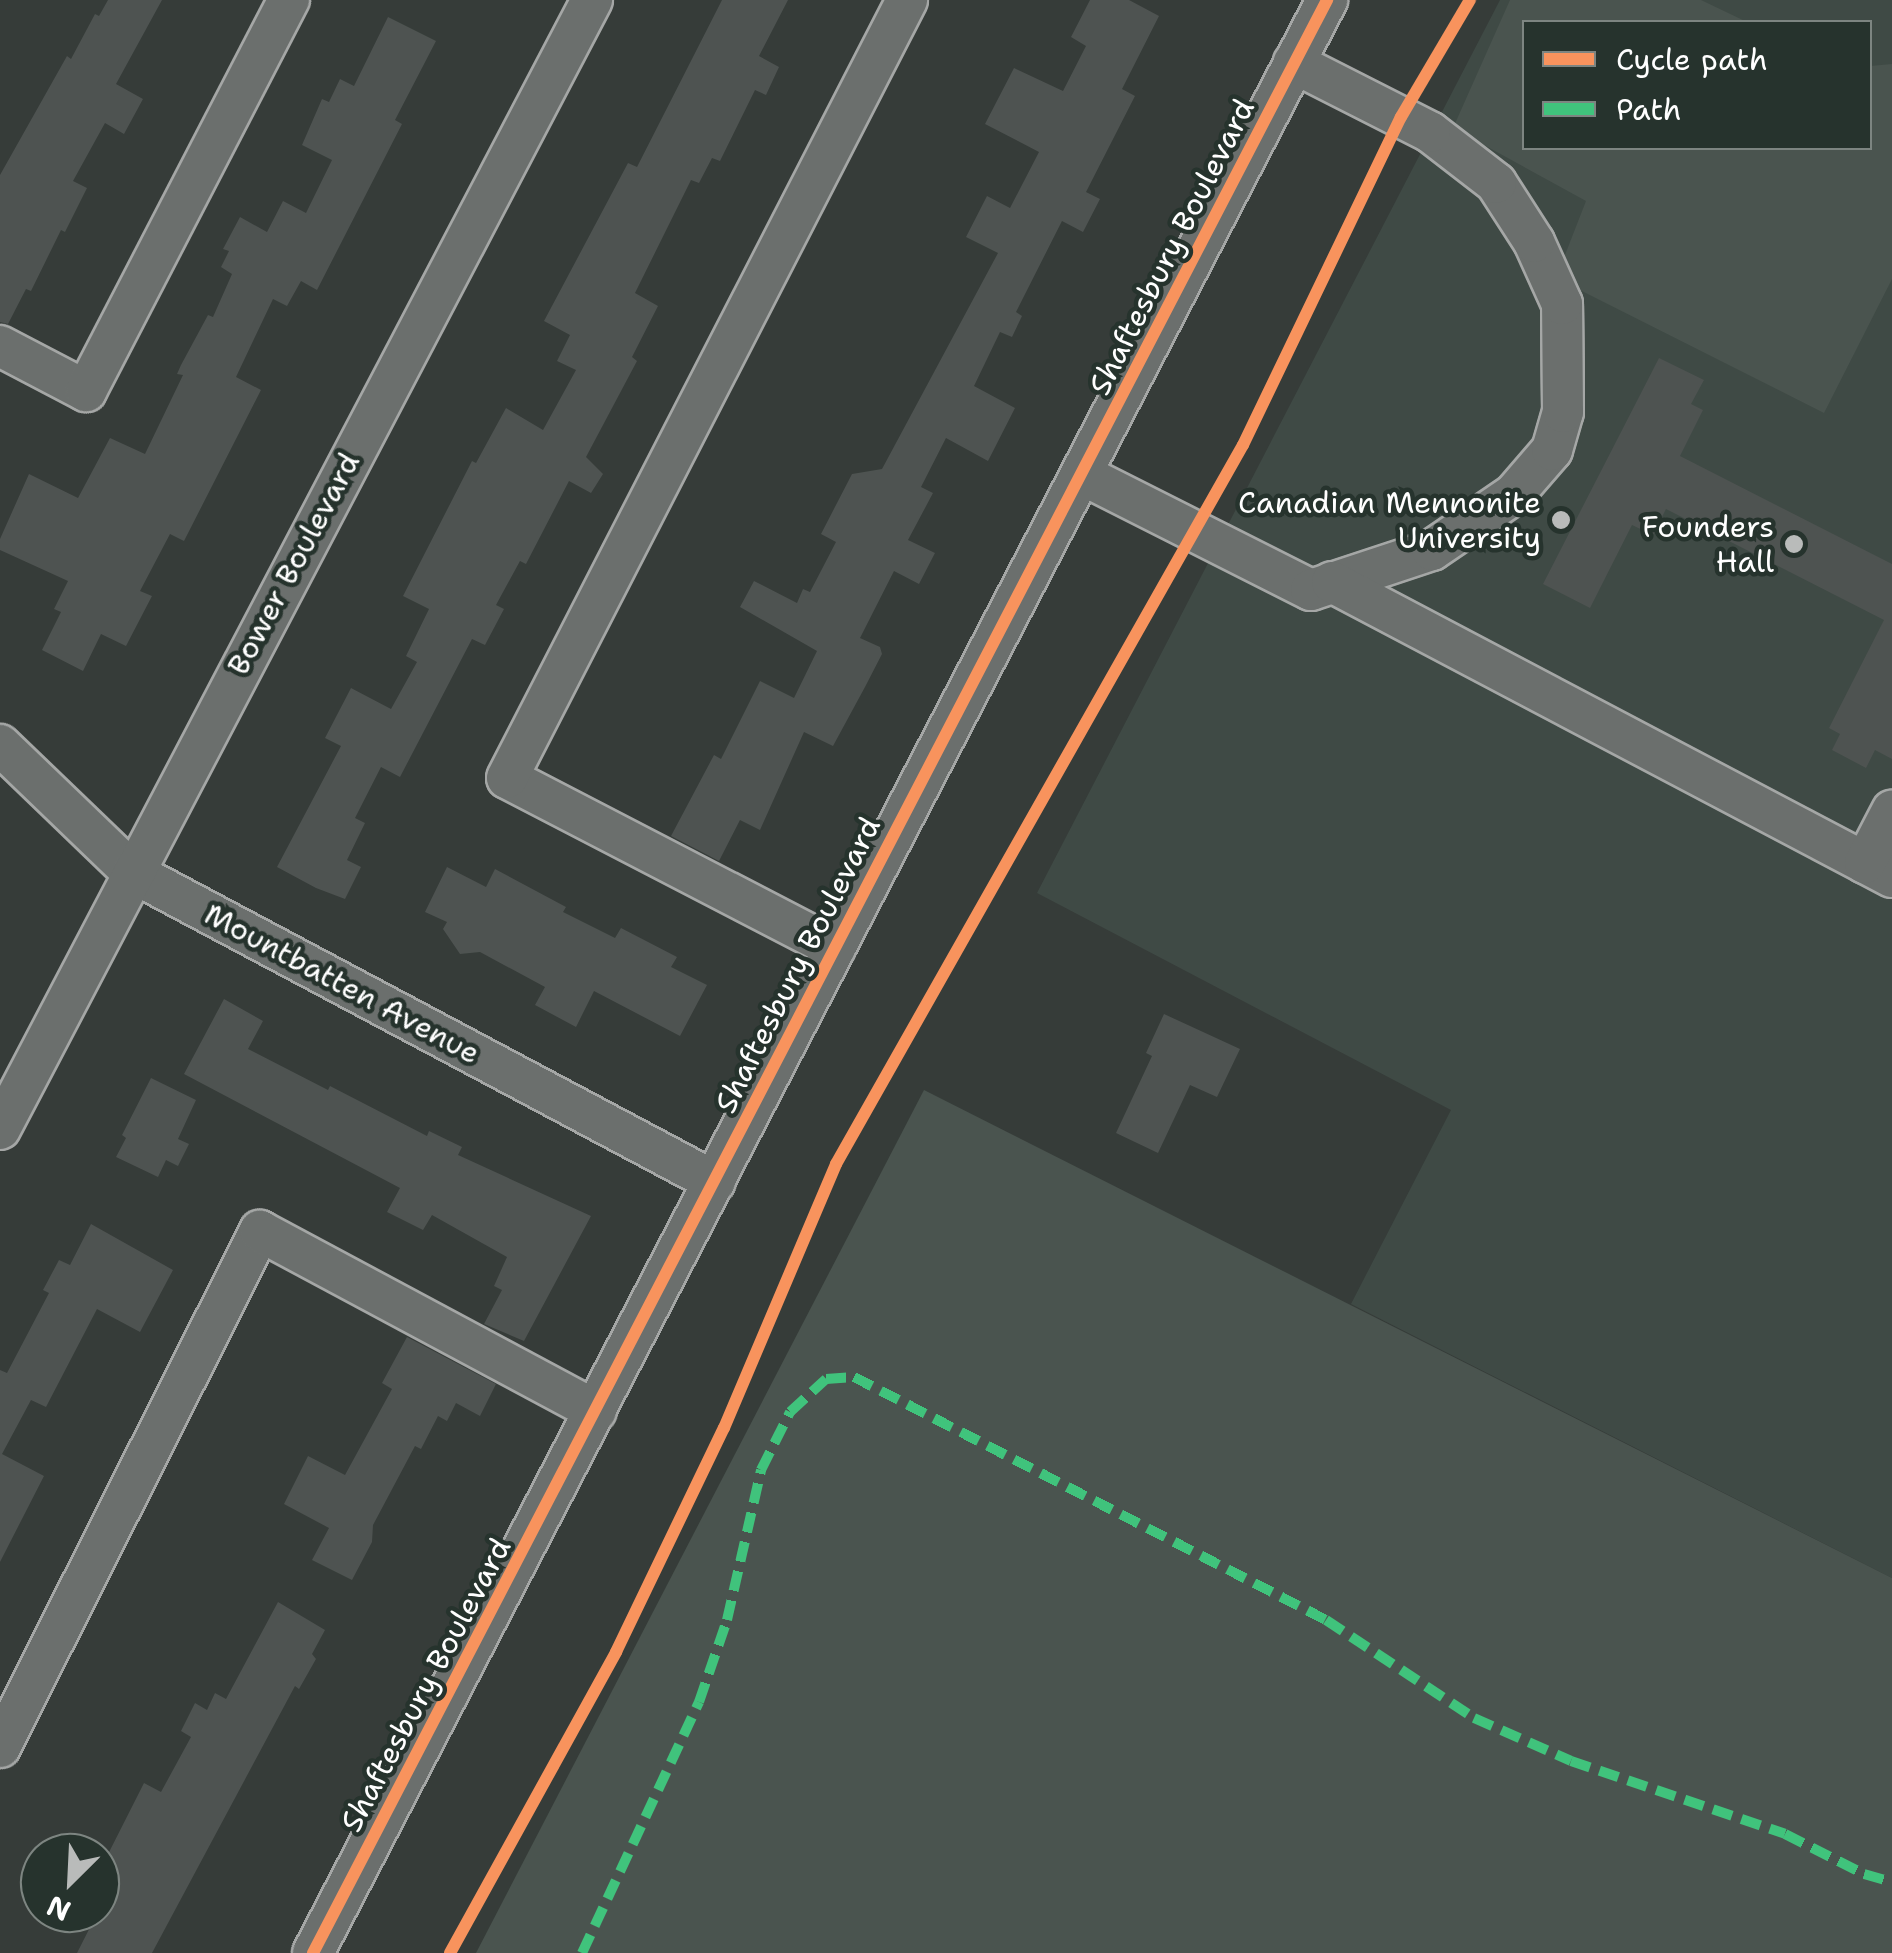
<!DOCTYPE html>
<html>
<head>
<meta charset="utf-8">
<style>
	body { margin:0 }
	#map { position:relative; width:1892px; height:1953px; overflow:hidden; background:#363c39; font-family:"Shantell Sans",sans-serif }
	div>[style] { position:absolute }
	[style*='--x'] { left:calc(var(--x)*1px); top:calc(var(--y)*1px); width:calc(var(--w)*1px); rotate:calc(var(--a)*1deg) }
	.built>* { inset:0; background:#3f4a45 }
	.green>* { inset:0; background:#4a544f }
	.building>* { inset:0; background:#4e5351 }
	.roads { filter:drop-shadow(2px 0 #a5a7a6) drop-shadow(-2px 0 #a5a7a6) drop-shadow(0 2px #a5a7a6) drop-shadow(0 -2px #a5a7a6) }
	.minor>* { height:40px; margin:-20px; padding:0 20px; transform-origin:20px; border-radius:20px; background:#6b6f6d }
	.quiet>* { height:10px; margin-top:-5px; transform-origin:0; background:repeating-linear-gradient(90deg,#40c37c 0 20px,transparent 0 30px) }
	.cycleway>* { height:12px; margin:-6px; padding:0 6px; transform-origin:6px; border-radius:6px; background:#f8935d }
	.dots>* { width:28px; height:28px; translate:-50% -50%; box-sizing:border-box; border:5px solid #26332d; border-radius:50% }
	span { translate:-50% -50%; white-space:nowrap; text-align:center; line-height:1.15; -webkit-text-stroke:9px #26332d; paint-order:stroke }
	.street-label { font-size:30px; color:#fff }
	.poi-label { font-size:30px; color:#fff }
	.right { translate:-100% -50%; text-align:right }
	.legend { position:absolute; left:1522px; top:20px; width:350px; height:130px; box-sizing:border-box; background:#26332d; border:2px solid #7d8581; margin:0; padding:12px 18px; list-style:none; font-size:30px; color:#fff }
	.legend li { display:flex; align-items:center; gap:20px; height:50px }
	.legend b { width:50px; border:2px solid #7d8581 }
	.north { position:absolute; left:20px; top:1833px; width:100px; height:100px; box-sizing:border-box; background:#26332d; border:2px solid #7d8581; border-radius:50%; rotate:204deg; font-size:28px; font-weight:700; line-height:40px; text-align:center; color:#fff }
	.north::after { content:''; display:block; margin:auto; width:35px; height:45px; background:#b9bbba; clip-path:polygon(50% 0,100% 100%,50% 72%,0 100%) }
</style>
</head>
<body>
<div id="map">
	<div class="built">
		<i style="clip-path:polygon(evenodd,1500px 0,1892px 0,1892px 1578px,1351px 1304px,1451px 1110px,1037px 893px,1500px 0,1524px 22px,1870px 22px,1870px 148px,1524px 148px,1524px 22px)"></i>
	</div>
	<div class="green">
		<i style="clip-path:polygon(1510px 0,1701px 0,1747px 22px,1524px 22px,1524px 148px,1870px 148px,1870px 66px,1892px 64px,1892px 279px,1824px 413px,1556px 278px,1586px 201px,1453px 128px)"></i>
		<i style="clip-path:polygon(924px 1090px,1892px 1578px,1892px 1953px,476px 1953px)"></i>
	</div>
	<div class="building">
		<i style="clip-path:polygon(108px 0,162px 0,116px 84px,143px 99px,124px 134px,105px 123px,73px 181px,87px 188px,65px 232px,61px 230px,31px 291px,26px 289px,8px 324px,0 322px,0 175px,67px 56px,71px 59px,95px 14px,99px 16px)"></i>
		<i style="clip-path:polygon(722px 0,788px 0,759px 56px,779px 67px,766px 95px,755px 90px,720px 161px,712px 158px,699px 183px,691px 180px,635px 293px,658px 306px,632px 357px,637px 361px,586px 457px,603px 474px,591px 493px,569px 481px,526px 564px,520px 561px,496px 605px,504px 609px,485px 645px,472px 639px,400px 777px,381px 767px,355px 818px,365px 823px,347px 860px,361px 867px,345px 899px,316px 888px,277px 867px,341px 746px,325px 738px,351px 688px,391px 709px,417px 662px,406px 656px,429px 609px,403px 596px,472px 461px,476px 463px,506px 408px,543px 430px,576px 370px,557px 361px,570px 335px,544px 321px,628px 163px,637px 167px)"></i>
		<i style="clip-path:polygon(1090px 0,1129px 0,1159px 16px,1122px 89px,1135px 96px,1086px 192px,1100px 199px,1083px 232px,1062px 221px,1016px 312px,1022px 316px,1012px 337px,1000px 332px,974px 386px,1015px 408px,988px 461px,946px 438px,921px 487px,933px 493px,908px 540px,935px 553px,919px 584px,894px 571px,860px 638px,880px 647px,882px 654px,865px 687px,833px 746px,804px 732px,760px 830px,740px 820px,719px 861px,671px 836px,714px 755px,721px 759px,760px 681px,794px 698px,817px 651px,740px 607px,754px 581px,797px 603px,803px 589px,810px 592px,836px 542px,821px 534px,852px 474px,882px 469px,998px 253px,966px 237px,987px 196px,1010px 208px,1039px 152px,985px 124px,1014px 68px,1063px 91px,1086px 46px,1071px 37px)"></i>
		<i style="clip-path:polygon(388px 17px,436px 41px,395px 120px,402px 124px,317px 290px,301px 281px,287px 306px,273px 299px,236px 377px,261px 390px,184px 541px,170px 534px,140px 591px,152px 596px,126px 646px,101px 634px,83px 671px,42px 650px,61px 612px,54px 609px,68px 581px,0 550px,0 539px,29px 474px,78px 498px,110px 438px,145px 454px,183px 375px,177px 374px,181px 365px,208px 315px,213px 317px,232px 274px,221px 267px,229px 251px,223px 249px,240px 217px,267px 232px,283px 201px,306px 213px,332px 160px,302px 145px,322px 99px,329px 102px,340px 79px,354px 86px)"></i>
		<i style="clip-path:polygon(1659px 358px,1704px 380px,1691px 404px,1703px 410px,1680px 456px,1892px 564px,1892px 759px,1875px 750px,1866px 768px,1832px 750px,1840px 734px,1829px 728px,1884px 620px,1666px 509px,1653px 535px,1632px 525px,1590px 608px,1543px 584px)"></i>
		<i style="clip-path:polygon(447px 867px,486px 887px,495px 869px,566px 907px,563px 912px,615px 938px,621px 928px,677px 957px,671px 967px,707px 985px,680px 1036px,594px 991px,576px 1027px,535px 1005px,545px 987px,480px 952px,460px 954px,443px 929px,447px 922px,425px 912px)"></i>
		<i style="clip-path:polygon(224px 999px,263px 1021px,248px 1049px,328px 1090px,330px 1086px,427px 1136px,429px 1131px,462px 1147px,458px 1155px,591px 1216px,524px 1341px,484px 1324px,502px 1290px,494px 1286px,507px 1257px,432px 1215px,423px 1230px,387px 1212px,400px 1188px,184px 1074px)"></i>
		<i style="clip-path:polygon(1164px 1014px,1240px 1049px,1217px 1097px,1190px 1085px,1158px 1153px,1116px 1133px,1152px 1056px,1146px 1053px)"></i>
		<i style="clip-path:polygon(151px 1078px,196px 1100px,178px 1139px,189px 1144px,178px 1166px,166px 1160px,158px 1177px,116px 1157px,126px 1138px,122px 1135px)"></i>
		<i style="clip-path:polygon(91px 1224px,173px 1270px,140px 1332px,97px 1309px,46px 1407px,31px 1400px,2px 1454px,44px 1476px,0 1562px,0 1370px,7px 1373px,49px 1293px,43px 1290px,59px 1260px,70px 1265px)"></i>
		<i style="clip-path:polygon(407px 1337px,496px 1384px,480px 1416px,456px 1403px,447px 1421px,438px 1416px,421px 1449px,415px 1446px,373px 1525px,372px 1542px,352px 1580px,312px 1560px,329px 1528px,284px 1504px,308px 1456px,345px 1475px,392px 1389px,382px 1383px)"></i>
		<i style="clip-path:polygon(278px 1602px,325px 1630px,312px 1654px,316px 1659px,299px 1689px,295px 1686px,152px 1953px,77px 1953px,116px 1876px,101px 1868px,144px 1783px,161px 1792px,191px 1737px,181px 1731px,195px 1703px,207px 1710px,215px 1693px,226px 1699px)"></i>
	</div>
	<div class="roads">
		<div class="minor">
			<i style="--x:0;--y:346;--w:97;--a:27.6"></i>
			<i style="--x:86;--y:391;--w:441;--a:-62.6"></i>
			<i style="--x:1083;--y:475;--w:255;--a:26.8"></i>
			<i style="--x:1311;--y:590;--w:127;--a:-18.3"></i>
			<i style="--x:1432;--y:550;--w:99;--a:-34.3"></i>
			<i style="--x:1514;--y:494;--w:58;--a:-49.2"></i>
			<i style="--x:1552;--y:450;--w:40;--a:-74"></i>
			<i style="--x:1563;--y:412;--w:108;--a:-90.5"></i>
			<i style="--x:1562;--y:304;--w:68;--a:-114.3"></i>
			<i style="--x:1534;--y:242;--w:70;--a:-122.8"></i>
			<i style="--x:1496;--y:183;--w:83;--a:-142.3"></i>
			<i style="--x:1430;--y:132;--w:153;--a:-153.1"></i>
			<i style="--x:1332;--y:582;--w:633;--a:27.78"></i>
			<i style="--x:0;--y:745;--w:183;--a:43.9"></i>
			<i style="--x:132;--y:872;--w:660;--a:28"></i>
			<i style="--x:1865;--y:863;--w:59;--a:-62.6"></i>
			<i style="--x:835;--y:948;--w:369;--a:-152.6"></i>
			<i style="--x:507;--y:778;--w:875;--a:-62.79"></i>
			<i style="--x:0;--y:1129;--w:1275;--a:-62.33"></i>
			<i style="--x:0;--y:1747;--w:578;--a:-63.26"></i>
			<i style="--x:260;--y:1231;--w:381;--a:28.2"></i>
			<i style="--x:313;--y:1953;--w:2201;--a:-62.56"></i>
		</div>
	</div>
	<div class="quiet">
		<i style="--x:582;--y:1953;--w:277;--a:-65"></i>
		<i style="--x:699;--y:1702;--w:87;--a:-71.1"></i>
		<i style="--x:727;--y:1620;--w:154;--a:-77.2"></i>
		<i style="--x:761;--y:1470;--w:65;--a:-63.4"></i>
		<i style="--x:790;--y:1412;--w:49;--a:-42.5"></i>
		<i style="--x:826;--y:1379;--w:28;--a:-4"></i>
		<i style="--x:854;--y:1377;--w:531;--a:27.24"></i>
		<i style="--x:1326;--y:1620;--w:178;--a:33.5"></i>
		<i style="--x:1474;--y:1718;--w:106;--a:23.9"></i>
		<i style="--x:1571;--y:1761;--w:226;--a:18.8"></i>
		<i style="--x:1785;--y:1834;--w:89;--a:26.9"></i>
		<i style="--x:1864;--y:1874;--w:29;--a:16"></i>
	</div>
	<div class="cycleway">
		<i style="--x:313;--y:1953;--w:2201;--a:-62.56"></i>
		<i style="--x:450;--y:1953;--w:344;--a:-61.1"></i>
		<i style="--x:616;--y:1652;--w:249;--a:-64.3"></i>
		<i style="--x:724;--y:1428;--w:287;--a:-67"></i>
		<i style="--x:836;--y:1164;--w:826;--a:-60.49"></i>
		<i style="--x:1243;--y:445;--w:364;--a:-64.3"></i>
		<i style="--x:1401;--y:117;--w:136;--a:-59.5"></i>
	</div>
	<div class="dots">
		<i style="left:1561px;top:520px;background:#b9bbba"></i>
		<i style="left:1794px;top:544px;background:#b9bbba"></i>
	</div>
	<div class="street-label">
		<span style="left:1172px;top:247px;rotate:-63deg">Shaftesbury Boulevard</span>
		<span style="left:294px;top:564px;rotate:-62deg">Bower Boulevard</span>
		<span style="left:798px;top:965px;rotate:-63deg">Shaftesbury Boulevard</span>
		<span style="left:342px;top:984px;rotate:28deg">Mountbatten Avenue</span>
		<span style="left:426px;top:1685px;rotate:-62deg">Shaftesbury Boulevard</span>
	</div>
	<div class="poi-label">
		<span class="right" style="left:1541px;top:520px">Canadian Mennonite<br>University</span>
		<span class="right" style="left:1774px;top:544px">Founders<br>Hall</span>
	</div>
	<ul class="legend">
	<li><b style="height:12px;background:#f8935d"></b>Cycle path</li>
	<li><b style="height:12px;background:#40c37c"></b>Path</li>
	</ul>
	<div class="north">N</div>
</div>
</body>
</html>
